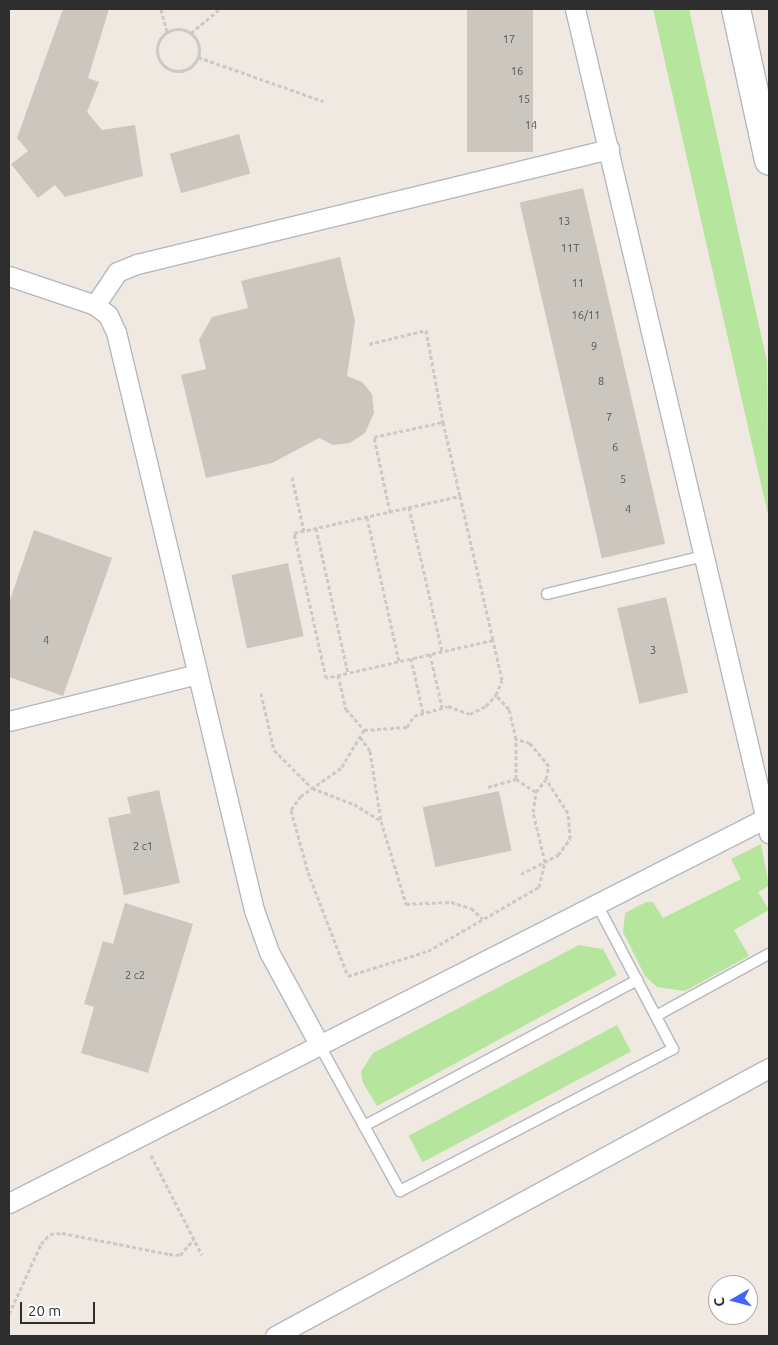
<!DOCTYPE html>
<html>
<head>
<meta charset="utf-8">
<style>
	body { margin:0 }
	#map { position:relative; width:778px; height:1345px; overflow:hidden; background:#efe9e1; font-family:Ubuntu,sans-serif }
	div>[style] { position:absolute }
	[style*='--x'] { left:calc(var(--x)*1px); top:calc(var(--y)*1px); width:calc(var(--w)*1px); rotate:calc(var(--a)*1deg) }
	.green>* { inset:0; background:#b6e59e; transform-origin:0 0 }
	.building>* { inset:0; background:#cbc7bf; transform-origin:0 0 }
	.path>* { height:3px; margin-top:-1.5px; transform-origin:0; background:repeating-linear-gradient(90deg,#c9c9c9 0 4px,transparent 0 6.5px) }
	.path>.ring { margin:-1.5px; padding:0; box-sizing:content-box; background:none; border:3px solid #c9c9c9; border-radius:50% }
	.roads { filter:drop-shadow(1px 0 #b4b7c1) drop-shadow(-1px 0 #b4b7c1) drop-shadow(0 1px #b4b7c1) drop-shadow(0 -1px #b4b7c1) }
	.lane>* { height:10px; margin:-5px; padding:0 5px; transform-origin:5px; border-radius:5px; background:#fff }
	.street>* { height:19px; margin:-9.5px; padding:0 9.5px; transform-origin:9.5px; border-radius:9.5px; background:#fff }
	.secondary>* { height:28px; margin:-14px; padding:0 14px; transform-origin:14px; border-radius:14px; background:#fff }
	span { translate:-50% -50%; white-space:nowrap; text-align:center; line-height:1.15; -webkit-text-stroke:4px #fff; paint-order:stroke }
	.number-label { font-size:11px; color:#555452 }
	.number-label span { -webkit-text-stroke-width:0 }
	.frame { position:absolute; inset:0; border:10px solid #2e2e2e; pointer-events:none }
	.north { position:absolute; left:708px; top:1275px; width:50px; height:50px; box-sizing:border-box; background:#fff; border:1px solid #ababab; border-radius:50%; rotate:262deg; font-size:14px; font-weight:700; line-height:20px; text-align:center; color:#2e2e2e }
	.north::after { content:''; display:block; margin:auto; width:18px; height:22px; background:#4264fb; clip-path:polygon(50% 0,100% 100%,50% 72%,0 100%) }
	.scale { position:absolute; left:20px; top:1302px; width:75px; height:22px; box-sizing:border-box; border:2px solid #2e2e2e; border-top:0; padding-left:6px; font-size:15px; line-height:18px; white-space:nowrap; color:#2e2e2e; -webkit-text-stroke:4px #fff; paint-order:stroke }
</style>
</head>
<body>
<div id="map">
	<div class="green">
		<i style="clip-path:polygon(653px 9px,689px 9px,767px 362px,769px 519px)"></i>
		<i style="clip-path:polygon(761px 844px,769px 886px,758px 892px,769px 910px,734px 930px,749px 956px,685px 991px,657px 987px,645px 976px,623px 932px,625px 913px,646px 902px,653px 902px,663px 918px,741px 879px,731px 859px)"></i>
		<i style="clip-path:polygon(579px 945px,603px 949px,617px 975px,377px 1106px,363px 1083px,361px 1072px,373px 1053px)"></i>
		<i style="left:617px;top:1025px;width:30px;height:236px;rotate:62deg"></i>
	</div>
	<div class="building">
		<i style="clip-path:polygon(63px 9px,109px 9px,88px 78px,99px 82px,87px 112px,102px 130px,135px 125px,143px 176px,65px 197px,55px 185px,38px 198px,11px 164px,28px 151px,17px 138px)"></i>
		<i style="left:467px;top:9px;width:66px;height:143px"></i>
		<i style="left:239px;top:134px;width:41px;height:72px;rotate:74deg"></i>
		<i style="left:583px;top:188px;width:365px;height:65px;rotate:77deg"></i>
		<i style="clip-path:polygon(340px 257px,355px 321px,347px 376px,362px 382px,372px 394px,374px 413px,365px 433px,350px 443px,333px 445px,319px 438px,272px 463px,206px 478px,181px 375px,206px 369px,199px 340px,212px 317px,248px 308px,241px 281px)"></i>
		<i style="clip-path:polygon(34px 530px,112px 558px,63px 696px,9px 677px,9px 603px)"></i>
		<i style="left:288px;top:563px;width:75px;height:58px;rotate:78deg"></i>
		<i style="left:666px;top:597px;width:98px;height:50px;rotate:77deg"></i>
		<i style="clip-path:polygon(159px 790px,180px 883px,124px 895px,108px 818px,131px 813px,127px 797px)"></i>
		<i style="left:499px;top:791px;width:61px;height:78px;rotate:78deg"></i>
		<i style="clip-path:polygon(125px 903px,193px 924px,148px 1073px,81px 1053px,94px 1007px,84px 1004px,103px 941px,113px 944px)"></i>
	</div>
	<div class="path">
		<i style="--x:161;--y:9;--w:24;--a:75"></i>
		<i class="ring" style="left:157px;top:29px;width:39px;height:39px"></i>
		<i style="--x:191;--y:33;--w:38;--a:-40"></i>
		<i style="--x:198;--y:57;--w:133;--a:19.4"></i>
		<i style="--x:369;--y:344;--w:59;--a:-13.8"></i>
		<i style="--x:426;--y:330;--w:94;--a:79.5"></i>
		<i style="--x:292;--y:477;--w:55;--a:77.5"></i>
		<i style="--x:460;--y:496;--w:148;--a:77.1"></i>
		<i style="--x:493;--y:640;--w:171;--a:167.2"></i>
		<i style="--x:326;--y:678;--w:148;--a:-102.4"></i>
		<i style="--x:294;--y:533;--w:170;--a:-12.6"></i>
		<i style="--x:409;--y:507;--w:148;--a:77.1"></i>
		<i style="--x:390;--y:512;--w:77;--a:-102"></i>
		<i style="--x:374;--y:437;--w:71;--a:-12.3"></i>
		<i style="--x:443;--y:422;--w:76;--a:77.1"></i>
		<i style="--x:367;--y:517;--w:148;--a:77.5"></i>
		<i style="--x:316;--y:528;--w:148;--a:77.6"></i>
		<i style="--x:430;--y:654;--w:54;--a:77.2"></i>
		<i style="--x:411;--y:658;--w:56;--a:77.7"></i>
		<i style="--x:338;--y:675;--w:35;--a:77"></i>
		<i style="--x:346;--y:709;--w:28;--a:49"></i>
		<i style="--x:364;--y:730;--w:43;--a:-4"></i>
		<i style="--x:407;--y:727;--w:13;--a:-58"></i>
		<i style="--x:414;--y:716;--w:35;--a:-16"></i>
		<i style="--x:448;--y:706;--w:23;--a:20"></i>
		<i style="--x:470;--y:714;--w:18;--a:-27"></i>
		<i style="--x:486;--y:706;--w:15;--a:-48"></i>
		<i style="--x:496;--y:695;--w:16;--a:-68"></i>
		<i style="--x:502;--y:680;--w:41;--a:-102.7"></i>
		<i style="--x:261;--y:693;--w:58;--a:77.2"></i>
		<i style="--x:274;--y:750;--w:54;--a:45"></i>
		<i style="--x:312;--y:788;--w:45;--a:20.9"></i>
		<i style="--x:354;--y:804;--w:32;--a:32"></i>
		<i style="--x:364;--y:730;--w:44;--a:121.2"></i>
		<i style="--x:341;--y:768;--w:49;--a:145"></i>
		<i style="--x:301;--y:796;--w:17;--a:126"></i>
		<i style="--x:291;--y:810;--w:64;--a:74.7"></i>
		<i style="--x:308;--y:872;--w:111;--a:69"></i>
		<i style="--x:348;--y:976;--w:84;--a:-17.4"></i>
		<i style="--x:428;--y:951;--w:128;--a:-30"></i>
		<i style="--x:539;--y:887;--w:26;--a:-77"></i>
		<i style="--x:545;--y:862;--w:51;--a:-103.5"></i>
		<i style="--x:533;--y:812;--w:20;--a:-81"></i>
		<i style="--x:536;--y:792;--w:16;--a:-52"></i>
		<i style="--x:546;--y:779;--w:13;--a:-77"></i>
		<i style="--x:549;--y:766;--w:30;--a:-130"></i>
		<i style="--x:530;--y:743;--w:15;--a:-164"></i>
		<i style="--x:360;--y:737;--w:17;--a:54"></i>
		<i style="--x:370;--y:751;--w:71;--a:81.1"></i>
		<i style="--x:381;--y:821;--w:87;--a:73.2"></i>
		<i style="--x:406;--y:904;--w:45;--a:-2.5"></i>
		<i style="--x:451;--y:902;--w:21;--a:17"></i>
		<i style="--x:471;--y:908;--w:16;--a:43"></i>
		<i style="--x:516;--y:779;--w:24;--a:33"></i>
		<i style="--x:488;--y:787;--w:29;--a:-16"></i>
		<i style="--x:516;--y:779;--w:40;--a:-90"></i>
		<i style="--x:516;--y:739;--w:31;--a:-103"></i>
		<i style="--x:509;--y:709;--w:19;--a:-133"></i>
		<i style="--x:521;--y:874;--w:42;--a:-27.2"></i>
		<i style="--x:558;--y:855;--w:20;--a:-53"></i>
		<i style="--x:570;--y:839;--w:26;--a:-94"></i>
		<i style="--x:568;--y:813;--w:40;--a:-122.9"></i>
		<i style="--x:151;--y:1155;--w:112;--a:63"></i>
		<i style="--x:9;--y:1314;--w:77;--a:-65.4"></i>
		<i style="--x:41;--y:1244;--w:13;--a:-48"></i>
		<i style="--x:50;--y:1234;--w:12;--a:-5"></i>
		<i style="--x:62;--y:1233;--w:109;--a:11.1"></i>
		<i style="--x:169;--y:1254;--w:11;--a:5"></i>
		<i style="--x:180;--y:1255;--w:21;--a:-49"></i>
	</div>
	<div class="roads">
		<div class="lane">
			<i style="--x:547;--y:594;--w:162;--a:-13.6"></i>
			<i style="--x:656;--y:1016;--w:129;--a:-28.8"></i>
			<i style="--x:320;--y:1046;--w:166;--a:61.1"></i>
			<i style="--x:400;--y:1191;--w:308;--a:-27.5"></i>
			<i style="--x:673;--y:1049;--w:164;--a:-117.7"></i>
			<i style="--x:364;--y:1126;--w:310;--a:-28.1"></i>
		</div>
		<div class="street">
			<i style="--x:575;--y:9;--w:847;--a:76.75"></i>
			<i style="--x:9;--y:276;--w:91;--a:18.6"></i>
			<i style="--x:95;--y:305;--w:16;--a:38"></i>
			<i style="--x:108;--y:315;--w:19;--a:65"></i>
			<i style="--x:116;--y:332;--w:594;--a:76.57"></i>
			<i style="--x:254;--y:910;--w:45;--a:70.3"></i>
			<i style="--x:269;--y:952;--w:107;--a:61.5"></i>
			<i style="--x:95;--y:305;--w:40;--a:-56"></i>
			<i style="--x:117;--y:272;--w:22;--a:-22"></i>
			<i style="--x:137;--y:264;--w:486;--a:-13.7"></i>
			<i style="--x:9;--y:721;--w:194;--a:-14"></i>
			<i style="--x:9;--y:1203;--w:849;--a:-26.96"></i>
			<i style="--x:275;--y:1336;--w:562;--a:-28.48"></i>
		</div>
		<div class="secondary">
			<i style="--x:736;--y:9;--w:155;--a:77.7"></i>
		</div>
	</div>
	<div class="number-label">
		<span style="left:509px;top:39px">17</span>
		<span style="left:517px;top:71px">16</span>
		<span style="left:524px;top:99px">15</span>
		<span style="left:531px;top:125px">14</span>
		<span style="left:564px;top:221px">13</span>
		<span style="left:570px;top:248px">11Т</span>
		<span style="left:578px;top:283px">11</span>
		<span style="left:586px;top:315px">16/11</span>
		<span style="left:594px;top:346px">9</span>
		<span style="left:601px;top:381px">8</span>
		<span style="left:609px;top:417px">7</span>
		<span style="left:615px;top:447px">6</span>
		<span style="left:623px;top:479px">5</span>
		<span style="left:628px;top:509px">4</span>
		<span style="left:46px;top:640px">4</span>
		<span style="left:653px;top:650px">3</span>
		<span style="left:143px;top:846px">2 с1</span>
		<span style="left:135px;top:975px">2 с2</span>
	</div>
	<div class="frame"></div>
	<div class="north">С</div>
	<div class="scale">20 m</div>
</div>
</body>
</html>
